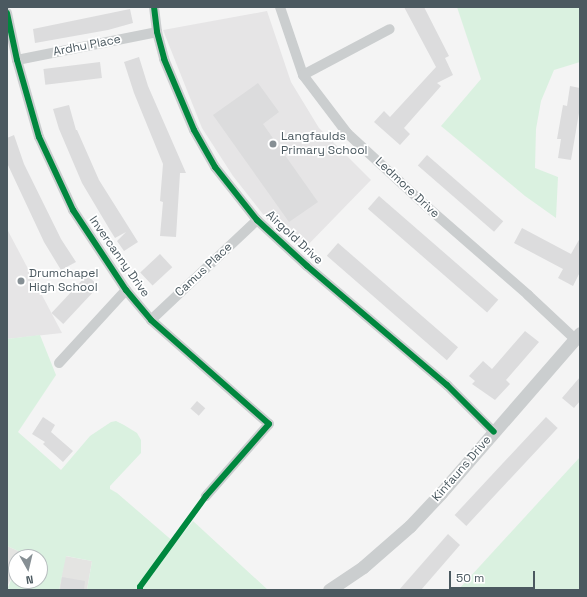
<!DOCTYPE html>
<html>
<head>
<meta charset="utf-8">
<style>
	body { margin:0 }
	#map { position:relative; width:587px; height:597px; overflow:hidden; background:#f4f4f4; font-family:"Space Grotesk",sans-serif }
	div>[style] { position:absolute }
	[style*='--x'] { left:calc(var(--x)*1px); top:calc(var(--y)*1px); width:calc(var(--w)*1px); rotate:calc(var(--a)*1deg) }
	.commercial>* { inset:0; background:#e4e4e2 }
	.education>* { inset:0; background:#e6e5e6 }
	.green>* { inset:0; background:#daf1e0 }
	.building>* { inset:0; background:#dcdcdd; transform-origin:0 0 }
	.minor>* { height:10px; margin:-5px; padding:0 5px; transform-origin:5px; border-radius:5px; background:#cbcecf }
	.tertiary>* { height:13px; margin:-6.5px; padding:0 6.5px; transform-origin:6.5px; border-radius:6.5px; background:#cbcecf }
	.cycleway>* { height:6px; margin:-3px; padding:0 3px; transform-origin:3px; border-radius:3px; background:#00873e }
	.dots>* { width:11px; height:11px; translate:-50% -50%; box-sizing:border-box; border:2px solid #fff; border-radius:50% }
	span { translate:-50% -50%; white-space:nowrap; text-align:center; line-height:1.15; -webkit-text-stroke:3.5px #fff; paint-order:stroke }
	.street-label { font-size:12px; color:#4b5960 }
	.poi-label { font-size:12px; color:#4b5960 }
	.left { translate:0 -50%; text-align:left }
	.frame { position:absolute; inset:0; border:8px solid #4b5960; pointer-events:none }
	.north { position:absolute; left:8px; top:549px; width:40px; height:40px; box-sizing:border-box; background:#fff; border:1px solid #b7bdbf; border-radius:50%; rotate:172deg; font-size:11px; font-weight:700; line-height:16px; text-align:center; color:#4b5960 }
	.north::after { content:''; display:block; margin:auto; width:14px; height:18px; background:#868f94; clip-path:polygon(50% 0,100% 100%,50% 72%,0 100%) }
	.scale { position:absolute; left:449px; top:571px; width:86px; height:18px; box-sizing:border-box; border:2px solid #4b5960; border-top:0; padding-left:5px; font-size:12px; line-height:14px; white-space:nowrap; color:#4b5960; -webkit-text-stroke:3px #fff; paint-order:stroke }
</style>
</head>
<body>
<div id="map">
	<div class="commercial">
		<i style="clip-path:polygon(7px 546px,23px 553px,21px 557px,16px 557px,16px 568px,7px 587px)"></i>
		<i style="clip-path:polygon(65px 556px,92px 561px,87px 590px,59px 590px)"></i>
	</div>
	<div class="education">
		<i style="clip-path:polygon(267px 11px,291px 82px,319px 128px,371px 180px,303px 250px,266px 218px,233px 176px,202px 128px,163px 30px)"></i>
		<i style="clip-path:polygon(7px 229px,62px 333px,7px 339px)"></i>
	</div>
	<div class="green">
		<i style="clip-path:polygon(457px 7px,580px 7px,580px 62px,554px 70px,541px 101px,536px 129px,535px 168px,558px 177px,556px 218px,525px 196px,441px 126px,481px 79px)"></i>
		<i style="clip-path:polygon(40px 335px,56px 375px,18px 432px,61px 470px,90px 436px,111px 422px,116px 421px,124px 425px,137px 433px,141px 440px,141px 453px,110px 486px,110px 489px,117px 493px,175px 543px,193px 521px,268px 590px,87px 590px,92px 561px,66px 556px,59px 590px,7px 590px,16px 568px,16px 581px,40px 581px,40px 557px,21px 557px,23px 553px,7px 546px,7px 339px)"></i>
		<i style="clip-path:polygon(580px 457px,580px 590px,458px 590px)"></i>
	</div>
	<div class="building">
		<i style="clip-path:polygon(404px 7px,424px 7px,449px 56px,445px 58px,453px 75px,437px 83px,441px 86px,404px 128px,410px 134px,400px 145px,374px 122px,384px 111px,390px 117px,436px 67px)"></i>
		<i style="clip-path:polygon(130px 9px,133px 23px,108px 30px,35px 43px,33px 29px)"></i>
		<i style="clip-path:polygon(139px 57px,148px 86px,186px 173px,180px 173px,176px 237px,160px 236px,163px 202px,160px 201px,163px 164px,134px 93px,124px 62px)"></i>
		<i style="left:100px;top:62px;width:16px;height:57px;rotate:83deg"></i>
		<i style="clip-path:polygon(258px 83px,279px 112px,263px 124px,318px 202px,289px 222px,213px 115px)"></i>
		<i style="clip-path:polygon(570px 86px,580px 88px,580px 107px,571px 160px,558px 158px,561px 139px,557px 139px,563px 105px,567px 106px)"></i>
		<i style="clip-path:polygon(69px 105px,76px 130px,77px 130px,99px 180px,138px 242px,124px 251px,117px 241px,126px 232px,115px 238px,110px 230px,82px 183px,59px 129px,53px 109px)"></i>
		<i style="clip-path:polygon(14px 135px,24px 164px,61px 239px,76px 262px,61px 270px,44px 242px,7px 163px,7px 138px)"></i>
		<i style="left:427px;top:155px;width:101px;height:14px;rotate:41deg"></i>
		<i style="left:379px;top:196px;width:158px;height:17px;rotate:41deg"></i>
		<i style="clip-path:polygon(522px 228px,571px 254px,580px 238px,580px 272px,573px 286px,558px 278px,563px 269px,514px 243px)"></i>
		<i style="left:338px;top:243px;width:159px;height:17px;rotate:41deg"></i>
		<i style="left:160px;top:254px;width:18px;height:27px;rotate:47deg"></i>
		<i style="left:87px;top:275px;width:16px;height:52px;rotate:43deg"></i>
		<i style="clip-path:polygon(525px 331px,539px 342px,506px 380px,510px 384px,495px 400px,472px 384px,475px 381px,469px 376px,483px 361px,492px 369px)"></i>
		<i style="clip-path:polygon(580px 377px,580px 401px,574px 408px,562px 398px)"></i>
		<i style="left:197px;top:401px;width:11px;height:10px;rotate:41deg"></i>
		<i style="clip-path:polygon(43px 417px,55px 425px,51px 432px,73px 451px,63px 462px,43px 444px,45px 442px,32px 434px)"></i>
		<i style="left:546px;top:417px;width:16px;height:134px;rotate:43deg"></i>
		<i style="clip-path:polygon(448px 534px,460px 545px,421px 590px,399px 590px)"></i>
		<i style="clip-path:polygon(62px 577px,85px 581px,84px 590px,60px 590px)"></i>
	</div>
	<div class="minor">
		<i style="--x:154;--y:7;--w:25;--a:83"></i>
		<i style="--x:157;--y:32;--w:28;--a:75"></i>
		<i style="--x:164;--y:59;--w:77;--a:67.1"></i>
		<i style="--x:194;--y:130;--w:43;--a:60.4"></i>
		<i style="--x:215;--y:167;--w:68;--a:51.6"></i>
		<i style="--x:257;--y:220;--w:68;--a:42.6"></i>
		<i style="--x:307;--y:266;--w:184;--a:40.4"></i>
		<i style="--x:447;--y:385;--w:66;--a:45"></i>
		<i style="--x:280;--y:7;--w:72;--a:71.3"></i>
		<i style="--x:303;--y:75;--w:73;--a:52.8"></i>
		<i style="--x:347;--y:133;--w:106;--a:42.7"></i>
		<i style="--x:425;--y:205;--w:137;--a:41.1"></i>
		<i style="--x:528;--y:295;--w:64;--a:43.1"></i>
		<i style="--x:7;--y:13;--w:48;--a:78"></i>
		<i style="--x:17;--y:60;--w:80;--a:74.1"></i>
		<i style="--x:39;--y:137;--w:81;--a:65"></i>
		<i style="--x:73;--y:210;--w:96;--a:56.5"></i>
		<i style="--x:126;--y:290;--w:39;--a:50"></i>
		<i style="--x:151;--y:320;--w:157;--a:41.4"></i>
		<i style="--x:269;--y:424;--w:96;--a:131.2"></i>
		<i style="--x:17;--y:60;--w:143;--a:-11.3"></i>
		<i style="--x:303;--y:75;--w:98;--a:-27.9"></i>
		<i style="--x:151;--y:320;--w:146;--a:-43.3"></i>
		<i style="--x:59;--y:363;--w:99;--a:-47.5"></i>
	</div>
	<div class="tertiary">
		<i style="--x:329;--y:590;--w:41;--a:-34.1"></i>
		<i style="--x:363;--y:567;--w:62;--a:-41.1"></i>
		<i style="--x:410;--y:526;--w:45;--a:-46.8"></i>
		<i style="--x:441;--y:493;--w:212;--a:-49"></i>
	</div>
	<div class="cycleway">
		<i style="--x:154;--y:7;--w:25;--a:83"></i>
		<i style="--x:157;--y:32;--w:28;--a:75"></i>
		<i style="--x:164;--y:59;--w:77;--a:67.1"></i>
		<i style="--x:194;--y:130;--w:43;--a:60.4"></i>
		<i style="--x:215;--y:167;--w:68;--a:51.6"></i>
		<i style="--x:257;--y:220;--w:68;--a:42.6"></i>
		<i style="--x:307;--y:266;--w:184;--a:40.4"></i>
		<i style="--x:447;--y:385;--w:66;--a:45"></i>
		<i style="--x:7;--y:13;--w:48;--a:78"></i>
		<i style="--x:17;--y:60;--w:80;--a:74.1"></i>
		<i style="--x:39;--y:137;--w:81;--a:65"></i>
		<i style="--x:73;--y:210;--w:96;--a:56.5"></i>
		<i style="--x:126;--y:290;--w:39;--a:50"></i>
		<i style="--x:151;--y:320;--w:157;--a:41.4"></i>
		<i style="--x:269;--y:424;--w:96;--a:131.2"></i>
		<i style="--x:206;--y:496;--w:112;--a:126"></i>
		<i style="--x:140;--y:587;--w:3;--a:90"></i>
	</div>
	<div class="dots">
		<i style="left:273px;top:144px;background:#868f94"></i>
		<i style="left:21px;top:281px;background:#868f94"></i>
	</div>
	<div class="street-label">
		<span style="left:87px;top:46px;rotate:-11deg">Ardhu Place</span>
		<span style="left:407px;top:188px;rotate:43deg">Ledmore Drive</span>
		<span style="left:294px;top:238px;rotate:43deg">Airgold Drive</span>
		<span style="left:119px;top:257px;rotate:55deg">Invercanny Drive</span>
		<span style="left:204px;top:270px;rotate:-43deg">Camus Place</span>
		<span style="left:462px;top:469px;rotate:-49deg">Kinfauns Drive</span>
	</div>
	<div class="poi-label">
		<span class="left" style="left:281px;top:144px">Langfaulds<br>Primary School</span>
		<span class="left" style="left:29px;top:281px">Drumchapel<br>High School</span>
	</div>
	<div class="frame"></div>
	<div class="north">N</div>
	<div class="scale">50 m</div>
</div>
</body>
</html>
